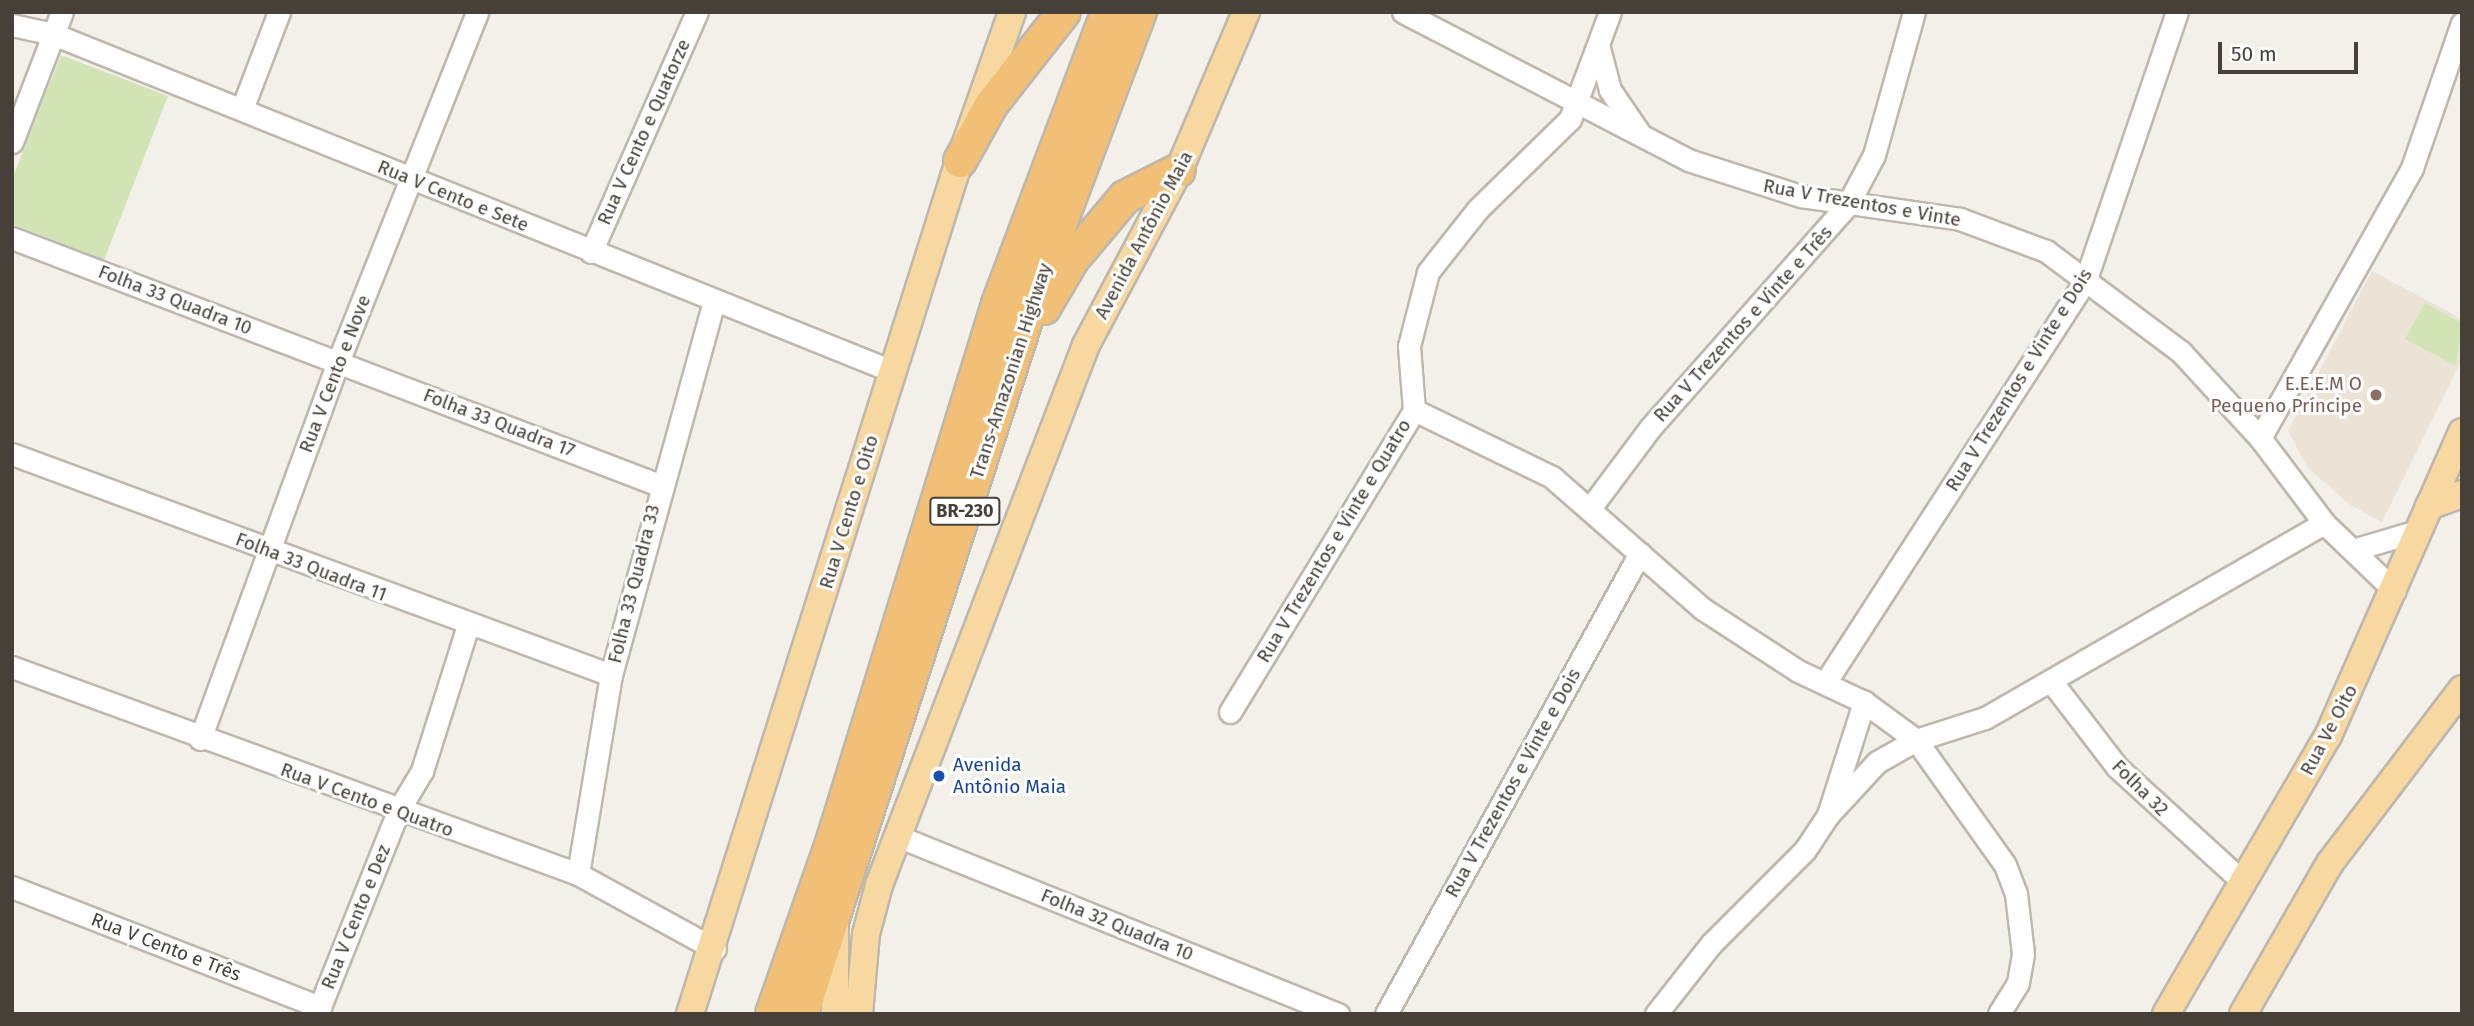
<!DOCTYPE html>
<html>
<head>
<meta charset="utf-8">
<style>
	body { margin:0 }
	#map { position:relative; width:2474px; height:1026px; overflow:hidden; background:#f3f0ea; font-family:"Fira Sans",sans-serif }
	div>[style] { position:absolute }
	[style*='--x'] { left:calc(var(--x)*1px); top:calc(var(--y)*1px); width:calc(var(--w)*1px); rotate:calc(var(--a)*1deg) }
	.education>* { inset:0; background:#ebe3d5 }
	.green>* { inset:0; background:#d2e4b6 }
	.roads { filter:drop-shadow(2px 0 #beb7ad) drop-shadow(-2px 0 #beb7ad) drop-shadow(0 2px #beb7ad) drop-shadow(0 -2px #beb7ad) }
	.minor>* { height:21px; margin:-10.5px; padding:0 10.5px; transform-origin:10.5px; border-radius:10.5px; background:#fff }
	.major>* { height:26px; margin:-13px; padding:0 13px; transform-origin:13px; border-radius:13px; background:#f6d8a0 }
	.highway>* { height:32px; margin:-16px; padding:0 16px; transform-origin:16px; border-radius:16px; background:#f1c076 }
	.dots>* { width:19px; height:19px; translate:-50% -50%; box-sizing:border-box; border:4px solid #fff; border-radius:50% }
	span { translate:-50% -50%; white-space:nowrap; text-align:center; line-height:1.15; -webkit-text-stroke:6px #fff; paint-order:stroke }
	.shield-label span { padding:2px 5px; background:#fff; border:2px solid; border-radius:5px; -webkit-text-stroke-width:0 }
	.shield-label { font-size:18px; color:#474038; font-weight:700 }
	.street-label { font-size:19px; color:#474038 }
	.education-label { font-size:19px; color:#785e54 }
	.right { translate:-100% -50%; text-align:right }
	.transit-label { font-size:19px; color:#164399 }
	.left { translate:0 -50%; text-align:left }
	.frame { position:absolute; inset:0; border:14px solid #474038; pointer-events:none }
	.scale { position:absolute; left:2218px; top:42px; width:140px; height:32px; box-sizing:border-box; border:4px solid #474038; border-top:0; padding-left:9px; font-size:21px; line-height:24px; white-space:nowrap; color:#474038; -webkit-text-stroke:5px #fff; paint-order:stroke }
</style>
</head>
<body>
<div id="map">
	<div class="education">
		<i style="clip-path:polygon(2372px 271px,2462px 319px,2462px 359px,2382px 522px,2349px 504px,2308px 468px,2288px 431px)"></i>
	</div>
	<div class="green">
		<i style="clip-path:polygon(61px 55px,168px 96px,104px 260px,12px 224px,12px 179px)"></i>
		<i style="clip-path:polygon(2425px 303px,2462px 323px,2456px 366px,2405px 339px)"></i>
	</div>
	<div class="roads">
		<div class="minor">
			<i style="--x:1403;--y:12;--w:321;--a:27.4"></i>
			<i style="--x:1688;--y:160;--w:119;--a:17.7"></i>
			<i style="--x:1801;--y:196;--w:161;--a:8.2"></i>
			<i style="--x:1960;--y:219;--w:92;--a:20.4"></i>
			<i style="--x:2046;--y:251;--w:169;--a:36.8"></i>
			<i style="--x:2181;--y:352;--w:117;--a:47.4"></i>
			<i style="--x:2260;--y:438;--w:106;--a:53"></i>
			<i style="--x:2324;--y:523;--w:98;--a:43.8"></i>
			<i style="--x:12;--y:25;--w:42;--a:12.4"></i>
			<i style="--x:53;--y:34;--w:904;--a:21.88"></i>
			<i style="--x:1599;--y:48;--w:43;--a:75.3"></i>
			<i style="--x:1610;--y:90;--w:53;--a:55.7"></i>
			<i style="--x:242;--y:109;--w:104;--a:-69.1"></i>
			<i style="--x:12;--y:142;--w:139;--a:-69"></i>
			<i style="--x:12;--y:238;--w:693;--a:20.89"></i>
			<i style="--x:591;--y:252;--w:262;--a:-66.2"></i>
			<i style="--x:1414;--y:410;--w:153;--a:25.9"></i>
			<i style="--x:1552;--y:477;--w:201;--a:41.2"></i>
			<i style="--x:1703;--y:609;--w:113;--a:33.1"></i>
			<i style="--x:1798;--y:671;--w:73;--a:25.2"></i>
			<i style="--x:1864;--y:702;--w:64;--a:36.2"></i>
			<i style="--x:1916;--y:740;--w:153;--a:54.5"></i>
			<i style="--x:2005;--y:865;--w:31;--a:69"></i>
			<i style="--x:2016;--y:894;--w:60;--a:83.3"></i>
			<i style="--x:2023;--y:954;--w:29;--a:100"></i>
			<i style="--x:2018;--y:983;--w:36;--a:122"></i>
			<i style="--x:2260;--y:438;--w:310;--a:-60.6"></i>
			<i style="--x:2412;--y:168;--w:153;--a:-71"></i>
			<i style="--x:12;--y:454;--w:638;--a:20.25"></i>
			<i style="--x:1591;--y:507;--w:99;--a:-53.2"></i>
			<i style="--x:1650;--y:428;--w:299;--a:-48.5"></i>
			<i style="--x:1848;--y:204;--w:55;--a:-62"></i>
			<i style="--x:1874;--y:155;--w:148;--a:-74.4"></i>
			<i style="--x:2356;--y:549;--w:67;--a:-16.5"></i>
			<i style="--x:12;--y:667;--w:603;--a:20.09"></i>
			<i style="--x:578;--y:874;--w:156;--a:28.7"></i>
			<i style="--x:2051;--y:681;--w:108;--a:52.5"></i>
			<i style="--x:2117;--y:767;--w:172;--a:42.4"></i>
			<i style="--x:1825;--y:683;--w:481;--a:-57.1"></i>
			<i style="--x:2086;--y:279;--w:282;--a:-71.2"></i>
			<i style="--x:1230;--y:712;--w:354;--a:-58.6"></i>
			<i style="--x:1414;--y:410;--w:64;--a:-94.5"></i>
			<i style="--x:1409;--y:346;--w:76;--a:-75.6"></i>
			<i style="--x:1428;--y:272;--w:80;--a:-51.6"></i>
			<i style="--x:1478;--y:209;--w:129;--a:-44.4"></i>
			<i style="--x:1570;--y:119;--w:114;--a:-69.5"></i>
			<i style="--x:200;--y:739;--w:401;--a:-69.9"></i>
			<i style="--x:338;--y:362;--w:377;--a:-68.3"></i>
			<i style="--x:1828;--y:815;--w:72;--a:-47.2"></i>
			<i style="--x:1877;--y:762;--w:45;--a:-29.4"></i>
			<i style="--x:1916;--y:740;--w:72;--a:-17.7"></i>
			<i style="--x:1985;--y:718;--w:391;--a:-29.9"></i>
			<i style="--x:897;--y:836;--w:476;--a:22"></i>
			<i style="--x:578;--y:874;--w:202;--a:-80.6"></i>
			<i style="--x:611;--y:675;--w:389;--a:-74.6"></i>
			<i style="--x:12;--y:887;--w:331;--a:21.3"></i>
			<i style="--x:317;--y:1014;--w:219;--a:-68.2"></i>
			<i style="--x:398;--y:811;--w:47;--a:-59"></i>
			<i style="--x:422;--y:771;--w:153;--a:-72.5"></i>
			<i style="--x:1386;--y:1014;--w:526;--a:-61.15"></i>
			<i style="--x:1656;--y:1014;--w:89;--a:-51.8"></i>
			<i style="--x:1711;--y:944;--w:133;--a:-45"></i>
			<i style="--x:1805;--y:850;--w:42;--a:-56.7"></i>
			<i style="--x:1828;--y:815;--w:119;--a:-72.3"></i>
		</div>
		<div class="major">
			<i style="--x:2429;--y:506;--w:35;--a:-20"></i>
			<i style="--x:690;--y:1014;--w:878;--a:-72.49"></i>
			<i style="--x:954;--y:177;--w:175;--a:-70.6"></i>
			<i style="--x:835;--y:1014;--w:86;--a:-90"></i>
			<i style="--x:859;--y:1014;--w:80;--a:-85"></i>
			<i style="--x:866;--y:934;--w:51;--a:-75.1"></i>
			<i style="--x:879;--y:885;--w:578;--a:-69.03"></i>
			<i style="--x:1086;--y:345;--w:198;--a:-62"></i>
			<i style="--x:1179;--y:170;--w:172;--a:-67"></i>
			<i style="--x:2166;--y:1014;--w:322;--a:-59.8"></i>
			<i style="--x:2328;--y:736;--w:332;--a:-66.2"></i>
			<i style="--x:2243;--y:1014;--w:174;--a:-60.1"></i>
			<i style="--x:2330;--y:863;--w:218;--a:-52.8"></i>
		</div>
		<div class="highway">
			<i style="--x:960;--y:161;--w:64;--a:-61"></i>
			<i style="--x:991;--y:105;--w:118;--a:-51.9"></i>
			<i style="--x:1044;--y:308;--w:56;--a:-59.7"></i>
			<i style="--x:1072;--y:260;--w:82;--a:-49.9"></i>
			<i style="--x:1125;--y:197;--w:60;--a:-26.6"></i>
			<i style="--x:772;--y:1014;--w:181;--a:-70.7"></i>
			<i style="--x:832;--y:843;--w:564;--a:-72.88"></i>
			<i style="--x:998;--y:304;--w:312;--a:-69.4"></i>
			<i style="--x:802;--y:1014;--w:768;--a:-72.11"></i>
			<i style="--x:1038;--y:283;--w:290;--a:-69.4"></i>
		</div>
	</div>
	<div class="dots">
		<i style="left:2376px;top:395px;background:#8d6e63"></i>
		<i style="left:939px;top:776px;background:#1a4fb4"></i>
	</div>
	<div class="shield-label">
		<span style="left:965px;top:511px">BR-230</span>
	</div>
	<div class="street-label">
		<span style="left:644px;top:132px;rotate:-66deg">Rua V Cento e Quatorze</span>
		<span style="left:453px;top:196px;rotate:22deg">Rua V Cento e Sete</span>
		<span style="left:1862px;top:203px;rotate:10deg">Rua V Trezentos e Vinte</span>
		<span style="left:1144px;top:235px;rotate:-62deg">Avenida Antônio Maia</span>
		<span style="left:175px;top:300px;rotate:21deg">Folha 33 Quadra 10</span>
		<span style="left:1743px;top:324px;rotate:-48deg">Rua V Trezentos e Vinte e Três</span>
		<span style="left:1011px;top:371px;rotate:-72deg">Trans-Amazonian Highway</span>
		<span style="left:335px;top:374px;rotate:-69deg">Rua V Cento e Nove</span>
		<span style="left:2019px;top:380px;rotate:-58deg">Rua V Trezentos e Vinte e Dois</span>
		<span style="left:499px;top:423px;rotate:21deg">Folha 33 Quadra 17</span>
		<span style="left:849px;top:512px;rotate:-73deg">Rua V Cento e Oito</span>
		<span style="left:1334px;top:541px;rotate:-59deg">Rua V Trezentos e Vinte e Quatro</span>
		<span style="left:311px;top:567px;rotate:21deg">Folha 33 Quadra 11</span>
		<span style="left:634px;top:584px;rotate:-76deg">Folha 33 Quadra 33</span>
		<span style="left:2329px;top:730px;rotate:-62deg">Rua Ve Oito</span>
		<span style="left:1513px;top:783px;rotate:-61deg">Rua V Trezentos e Vinte e Dois</span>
		<span style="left:2140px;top:788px;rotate:45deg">Folha 32</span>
		<span style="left:367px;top:800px;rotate:20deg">Rua V Cento e Quatro</span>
		<span style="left:356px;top:917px;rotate:-68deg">Rua V Cento e Dez</span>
		<span style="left:1117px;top:925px;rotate:22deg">Folha 32 Quadra 10</span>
		<span style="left:166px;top:947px;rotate:21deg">Rua V Cento e Três</span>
	</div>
	<div class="education-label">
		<span class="right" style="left:2362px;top:395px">E.E.E.M O<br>Pequeno Príncipe</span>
	</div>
	<div class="transit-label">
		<span class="left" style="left:953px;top:776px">Avenida<br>Antônio Maia</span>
	</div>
	<div class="frame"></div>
	<div class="scale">50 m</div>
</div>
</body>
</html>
